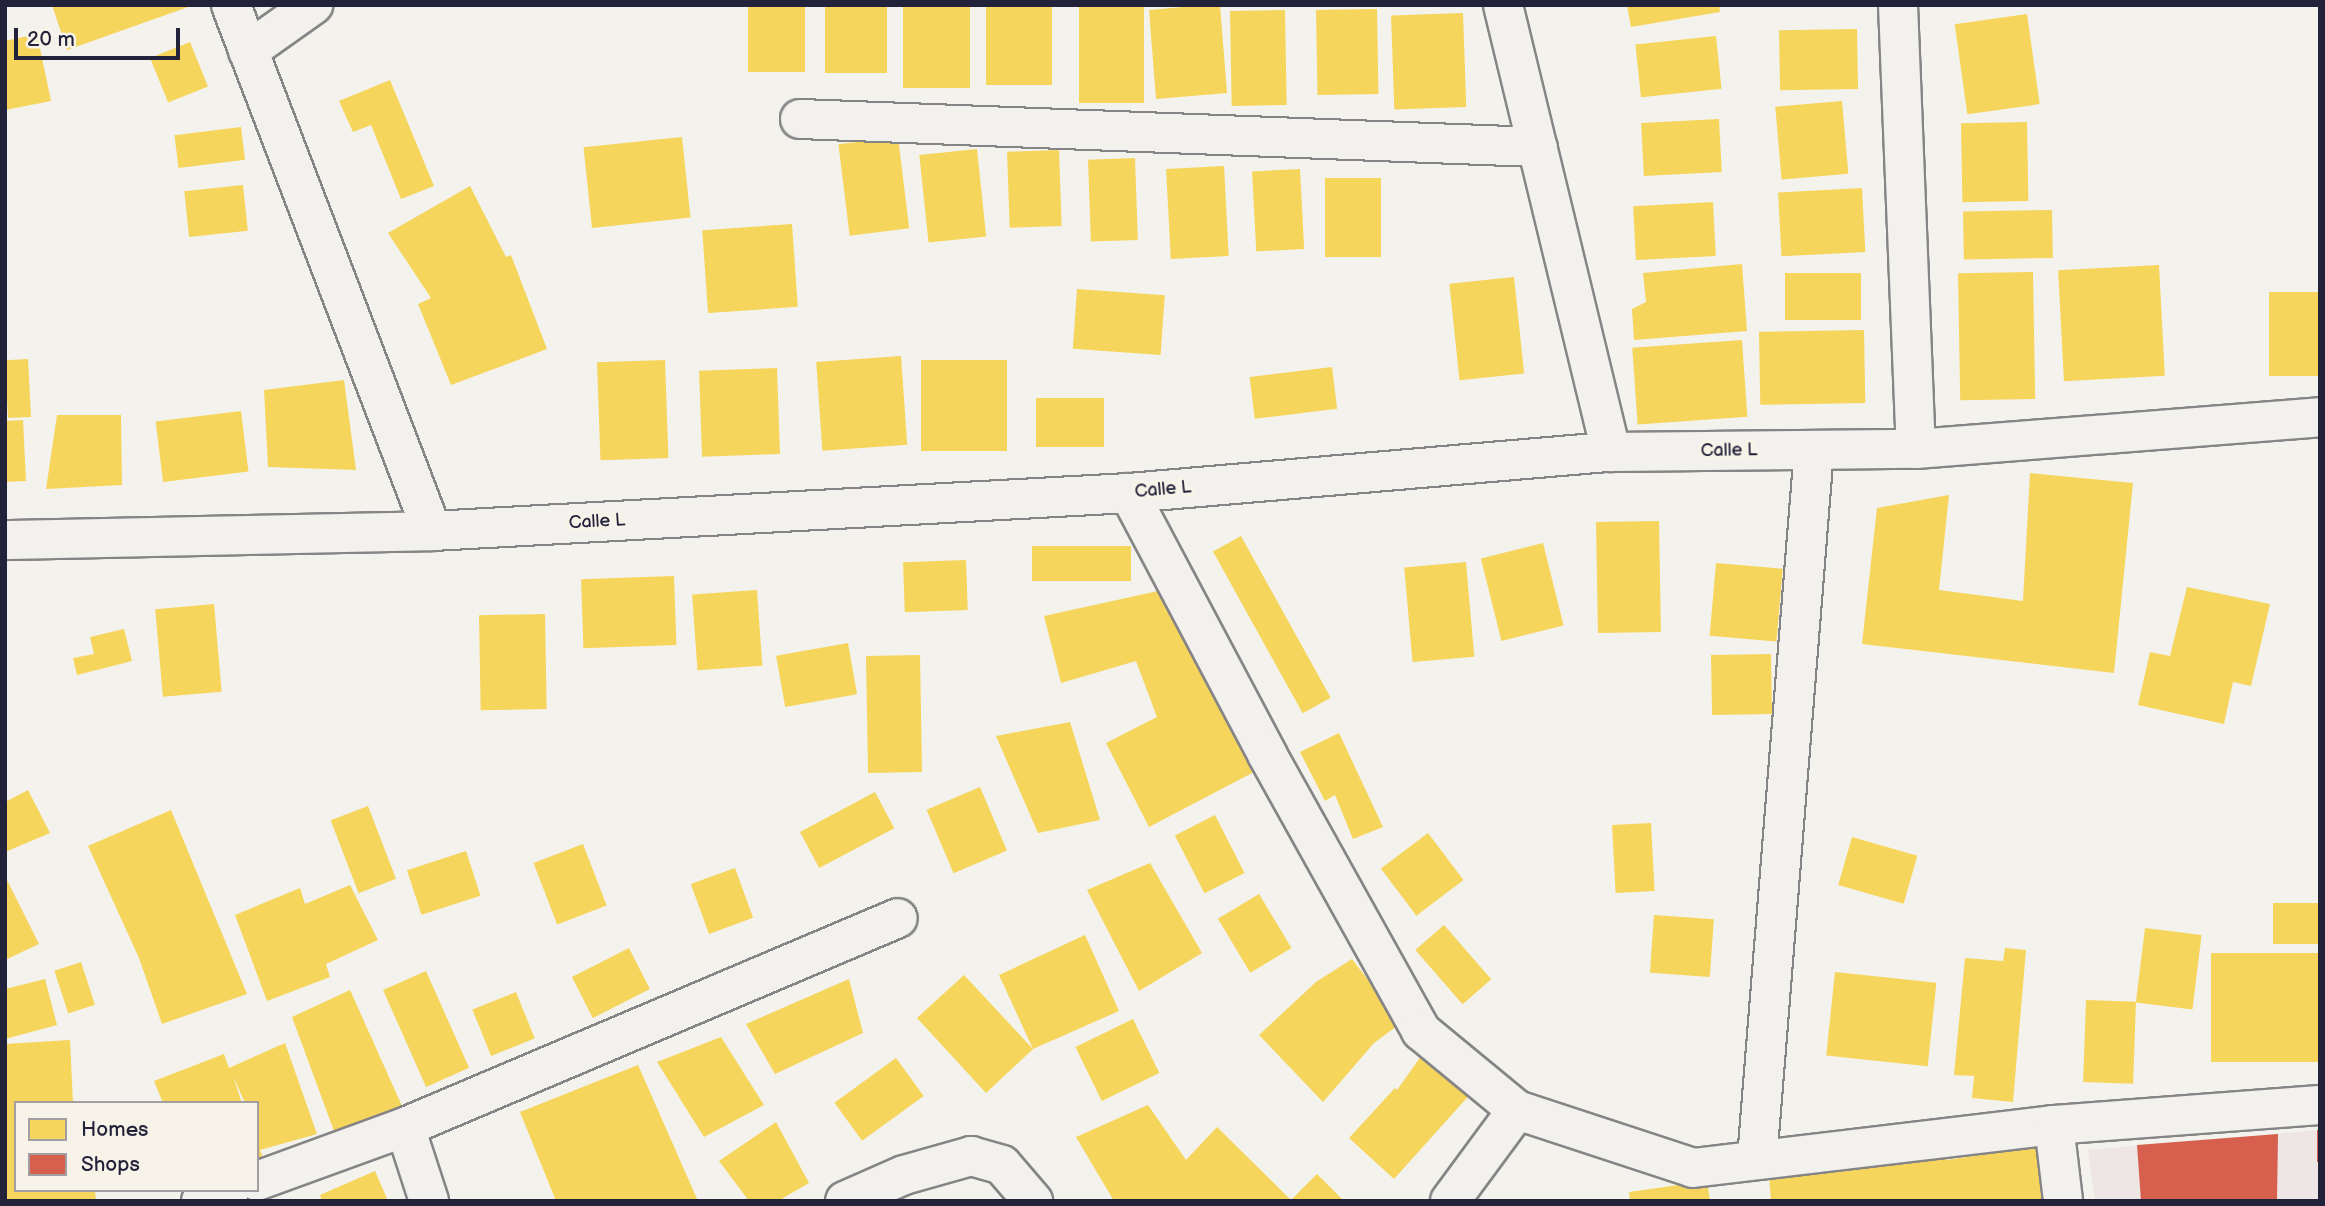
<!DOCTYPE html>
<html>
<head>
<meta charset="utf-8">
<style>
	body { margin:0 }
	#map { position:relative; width:2325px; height:1206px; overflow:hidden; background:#f4f2ec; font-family:"Balsamiq Sans",sans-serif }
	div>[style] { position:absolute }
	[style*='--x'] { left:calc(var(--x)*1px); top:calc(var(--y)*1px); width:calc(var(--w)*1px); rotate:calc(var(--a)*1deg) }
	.built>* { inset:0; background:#eee5e5 }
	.homes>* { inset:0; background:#f6d55c; transform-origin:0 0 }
	.shops>* { inset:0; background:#d6604d; transform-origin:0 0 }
	.roads { filter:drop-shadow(2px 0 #858486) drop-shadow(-2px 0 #858486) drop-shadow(0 2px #858486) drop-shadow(0 -2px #858486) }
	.minor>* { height:38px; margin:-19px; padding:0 19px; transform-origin:19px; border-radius:19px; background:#f2f1ed }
	.secondary>* { height:38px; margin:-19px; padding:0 19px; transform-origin:19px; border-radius:19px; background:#f2f1ed }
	span { translate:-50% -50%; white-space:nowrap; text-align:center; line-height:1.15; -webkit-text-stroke:7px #f7f3e8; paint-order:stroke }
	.street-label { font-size:18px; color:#22223b }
	.frame { position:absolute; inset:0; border:7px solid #22223b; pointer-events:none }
	.legend { position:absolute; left:14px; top:1101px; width:245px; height:91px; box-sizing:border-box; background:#f7f3e8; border:2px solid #a29fa3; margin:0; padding:9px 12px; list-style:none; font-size:21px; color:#22223b }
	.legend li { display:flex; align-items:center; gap:14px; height:35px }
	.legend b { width:35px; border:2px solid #a29fa3 }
	.scale { position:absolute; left:14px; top:28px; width:166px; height:32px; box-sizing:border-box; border:4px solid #22223b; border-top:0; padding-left:9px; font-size:21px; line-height:24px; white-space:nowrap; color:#22223b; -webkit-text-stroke:5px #f7f3e8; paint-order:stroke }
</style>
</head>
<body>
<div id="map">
	<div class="built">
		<i style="clip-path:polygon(2320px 1130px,2320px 1201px,2095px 1201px,2088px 1150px)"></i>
	</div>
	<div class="homes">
		<i style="clip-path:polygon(52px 5px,190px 5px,191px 6px,67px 50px)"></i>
		<i style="left:748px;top:5px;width:57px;height:67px"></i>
		<i style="left:825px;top:5px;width:62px;height:68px"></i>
		<i style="left:903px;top:5px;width:67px;height:83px"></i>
		<i style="left:986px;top:5px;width:66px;height:80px"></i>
		<i style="left:1079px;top:5px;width:65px;height:98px"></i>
		<i style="clip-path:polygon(1206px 5px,1220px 5px,1227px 93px,1156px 99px,1149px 10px)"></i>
		<i style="clip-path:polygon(1627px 5px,1719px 5px,1720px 12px,1631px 27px)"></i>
		<i style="left:1377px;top:9px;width:85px;height:61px;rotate:89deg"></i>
		<i style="left:1285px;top:10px;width:95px;height:55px;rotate:89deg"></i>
		<i style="left:1463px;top:13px;width:94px;height:72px;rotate:88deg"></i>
		<i style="left:2027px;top:14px;width:91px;height:73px;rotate:82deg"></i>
		<i style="left:1857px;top:29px;width:60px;height:78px;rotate:89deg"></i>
		<i style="clip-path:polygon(37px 34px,51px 101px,5px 110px,5px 41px)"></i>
		<i style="left:1716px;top:36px;width:53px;height:81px;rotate:84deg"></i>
		<i style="left:190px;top:42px;width:48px;height:43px;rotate:68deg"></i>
		<i style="clip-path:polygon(390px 80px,434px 186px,401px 199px,371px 125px,353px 132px,339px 101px)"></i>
		<i style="left:1842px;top:101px;width:73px;height:67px;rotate:85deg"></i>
		<i style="left:1719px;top:119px;width:53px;height:78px;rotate:87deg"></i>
		<i style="left:2027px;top:122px;width:79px;height:66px;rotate:89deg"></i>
		<i style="left:241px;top:127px;width:33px;height:67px;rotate:83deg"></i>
		<i style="left:682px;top:137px;width:81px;height:99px;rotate:84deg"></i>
		<i style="left:898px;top:137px;width:92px;height:60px;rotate:83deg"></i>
		<i style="left:977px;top:149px;width:88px;height:58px;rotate:84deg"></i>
		<i style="left:1059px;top:150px;width:76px;height:52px;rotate:88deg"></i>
		<i style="left:1135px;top:158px;width:82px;height:47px;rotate:88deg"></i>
		<i style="left:1224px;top:166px;width:90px;height:58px;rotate:87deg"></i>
		<i style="left:1300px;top:169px;width:80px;height:48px;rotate:87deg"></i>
		<i style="left:1381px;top:178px;width:79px;height:56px;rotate:90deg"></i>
		<i style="left:243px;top:185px;width:46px;height:59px;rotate:84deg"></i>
		<i style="clip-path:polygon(470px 186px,506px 257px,511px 255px,547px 349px,451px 385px,418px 304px,431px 298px,388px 233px)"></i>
		<i style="left:1862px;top:188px;width:64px;height:84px;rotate:87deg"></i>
		<i style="left:1713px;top:202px;width:54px;height:80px;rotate:87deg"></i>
		<i style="left:2052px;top:210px;width:48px;height:89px;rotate:89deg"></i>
		<i style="left:792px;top:224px;width:83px;height:90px;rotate:86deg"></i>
		<i style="clip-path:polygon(1742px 264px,1747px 331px,1634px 340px,1632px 309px,1646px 302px,1643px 273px)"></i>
		<i style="left:2159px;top:265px;width:111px;height:101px;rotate:87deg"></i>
		<i style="left:2033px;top:272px;width:127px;height:75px;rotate:89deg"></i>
		<i style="left:1861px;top:273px;width:47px;height:76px;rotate:90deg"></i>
		<i style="left:1514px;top:277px;width:97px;height:65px;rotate:84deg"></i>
		<i style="left:1077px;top:289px;width:88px;height:60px;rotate:4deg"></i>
		<i style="left:2320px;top:292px;width:84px;height:51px;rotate:90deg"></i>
		<i style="left:1864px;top:330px;width:73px;height:105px;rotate:89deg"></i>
		<i style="left:1742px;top:340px;width:77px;height:110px;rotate:86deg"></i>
		<i style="left:901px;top:356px;width:89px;height:85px;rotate:86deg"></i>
		<i style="left:28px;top:359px;width:58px;height:23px;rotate:87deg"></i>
		<i style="left:665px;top:360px;width:98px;height:68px;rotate:88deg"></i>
		<i style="left:921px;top:360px;width:86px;height:91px"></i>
		<i style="left:1332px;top:367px;width:42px;height:83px;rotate:83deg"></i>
		<i style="left:777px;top:368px;width:86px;height:78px;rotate:88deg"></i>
		<i style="clip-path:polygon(344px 380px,356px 470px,268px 467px,264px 390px)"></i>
		<i style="left:1104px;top:398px;width:49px;height:68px;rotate:90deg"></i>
		<i style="left:241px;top:411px;width:61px;height:86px;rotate:83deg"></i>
		<i style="clip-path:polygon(57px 415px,121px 415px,122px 485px,46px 489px)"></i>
		<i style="clip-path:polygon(23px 420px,26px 481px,5px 482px,5px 421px)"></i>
		<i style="clip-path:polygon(2030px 473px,2133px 483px,2114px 673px,1862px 644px,1877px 508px,1949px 495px,1939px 590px,2023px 601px)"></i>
		<i style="left:1659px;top:521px;width:111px;height:63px;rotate:89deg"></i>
		<i style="left:1241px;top:536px;width:185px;height:32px;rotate:61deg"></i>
		<i style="left:1543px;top:543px;width:85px;height:64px;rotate:76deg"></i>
		<i style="left:1131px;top:546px;width:35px;height:99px;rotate:90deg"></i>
		<i style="left:966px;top:560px;width:50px;height:63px;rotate:88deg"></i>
		<i style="left:1466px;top:562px;width:95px;height:62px;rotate:85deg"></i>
		<i style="left:1716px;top:563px;width:67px;height:73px;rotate:5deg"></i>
		<i style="left:674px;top:576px;width:69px;height:93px;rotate:88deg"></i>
		<i style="clip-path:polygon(2187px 587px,2270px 604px,2251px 686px,2233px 682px,2224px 724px,2138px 705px,2150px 652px,2170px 656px)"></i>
		<i style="clip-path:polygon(1167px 589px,1217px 684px,1254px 772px,1149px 827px,1106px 743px,1157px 717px,1136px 661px,1061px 683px,1044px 616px)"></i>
		<i style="left:757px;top:590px;width:76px;height:65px;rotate:86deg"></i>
		<i style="left:214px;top:604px;width:88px;height:59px;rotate:85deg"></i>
		<i style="left:545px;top:614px;width:95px;height:66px;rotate:89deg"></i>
		<i style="clip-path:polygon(124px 629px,132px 661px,77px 675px,73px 658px,94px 654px,90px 637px)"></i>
		<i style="left:848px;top:643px;width:52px;height:73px;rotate:80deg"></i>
		<i style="left:1771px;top:654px;width:60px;height:60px;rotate:89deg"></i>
		<i style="left:920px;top:655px;width:117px;height:54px;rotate:89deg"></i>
		<i style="clip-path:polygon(1070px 722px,1100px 820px,1038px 833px,996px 736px)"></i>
		<i style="clip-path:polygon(1339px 733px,1383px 827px,1353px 839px,1335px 795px,1325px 801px,1300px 752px)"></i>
		<i style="left:980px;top:787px;width:69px;height:58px;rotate:67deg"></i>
		<i style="clip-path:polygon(28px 790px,50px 833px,5px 852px,5px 802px)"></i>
		<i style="left:875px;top:792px;width:41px;height:85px;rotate:62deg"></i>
		<i style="left:368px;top:806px;width:78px;height:40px;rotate:69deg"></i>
		<i style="clip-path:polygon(171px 810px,247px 994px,162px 1024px,139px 958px,88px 846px)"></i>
		<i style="left:1215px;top:815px;width:65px;height:45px;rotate:63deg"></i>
		<i style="left:1651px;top:823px;width:68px;height:39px;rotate:87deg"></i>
		<i style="left:1428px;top:833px;width:59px;height:59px;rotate:53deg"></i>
		<i style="left:1852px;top:837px;width:68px;height:50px;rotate:16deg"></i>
		<i style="left:583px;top:844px;width:66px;height:53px;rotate:69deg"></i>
		<i style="left:466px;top:851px;width:47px;height:62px;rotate:72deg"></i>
		<i style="clip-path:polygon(1150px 863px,1202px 953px,1139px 991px,1087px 890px)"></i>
		<i style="left:735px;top:868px;width:53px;height:47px;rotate:70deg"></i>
		<i style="clip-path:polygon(5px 876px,39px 944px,5px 960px)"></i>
		<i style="clip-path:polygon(350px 885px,378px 940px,326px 964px,330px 977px,267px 1001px,235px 915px,300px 888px,305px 904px)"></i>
		<i style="left:1259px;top:894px;width:63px;height:48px;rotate:59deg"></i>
		<i style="left:2320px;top:903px;width:41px;height:47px;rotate:90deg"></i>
		<i style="left:1654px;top:915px;width:60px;height:58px;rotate:4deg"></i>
		<i style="left:1444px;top:925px;width:72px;height:38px;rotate:49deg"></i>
		<i style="left:2145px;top:928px;width:57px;height:75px;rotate:7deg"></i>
		<i style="clip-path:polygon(1085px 935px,1119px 1011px,1033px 1049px,986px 1093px,917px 1018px,964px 975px,1033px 1049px,999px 975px)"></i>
		<i style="left:629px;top:948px;width:46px;height:64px;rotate:63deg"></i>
		<i style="clip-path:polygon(2005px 948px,2026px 950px,2013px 1102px,1972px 1098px,1974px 1076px,1954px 1075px,1965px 958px,2003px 961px)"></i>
		<i style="left:2320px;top:953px;width:109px;height:109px;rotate:90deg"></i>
		<i style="clip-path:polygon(1352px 959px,1401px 1023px,1374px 1043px,1323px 1102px,1259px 1035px,1316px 982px)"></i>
		<i style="left:81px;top:962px;width:45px;height:28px;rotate:72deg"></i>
		<i style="left:426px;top:971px;width:106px;height:47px;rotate:66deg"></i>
		<i style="left:1835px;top:972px;width:102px;height:84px;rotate:6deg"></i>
		<i style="clip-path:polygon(45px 979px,57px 1025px,5px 1039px,5px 989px)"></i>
		<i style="clip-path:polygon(849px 979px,863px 1033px,775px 1074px,746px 1024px)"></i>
		<i style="clip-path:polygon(350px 990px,402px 1106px,334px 1131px,292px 1017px)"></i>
		<i style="left:516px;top:992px;width:50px;height:47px;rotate:68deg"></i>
		<i style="left:2086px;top:1000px;width:50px;height:82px;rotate:2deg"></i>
		<i style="left:1133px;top:1019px;width:60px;height:64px;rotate:64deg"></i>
		<i style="clip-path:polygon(721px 1037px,764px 1105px,704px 1137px,657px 1062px)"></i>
		<i style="clip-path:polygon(70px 1040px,73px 1103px,16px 1103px,16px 1190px,95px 1190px,96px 1201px,5px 1201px,5px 1044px)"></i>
		<i style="clip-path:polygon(285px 1043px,317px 1134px,260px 1150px,265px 1162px,257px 1165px,257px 1103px,245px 1103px,233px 1076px,242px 1103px,163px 1103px,154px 1081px,224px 1054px,229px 1068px)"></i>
		<i style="clip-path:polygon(1424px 1052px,1474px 1090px,1394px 1179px,1349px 1138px,1395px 1088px,1397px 1090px)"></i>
		<i style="left:896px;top:1058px;width:47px;height:76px;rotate:54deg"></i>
		<i style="clip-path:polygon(638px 1065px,698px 1201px,556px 1201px,520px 1112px)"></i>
		<i style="clip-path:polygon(1148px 1105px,1186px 1160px,1217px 1127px,1291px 1200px,1317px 1174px,1344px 1201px,1114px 1201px,1076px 1137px)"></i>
		<i style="clip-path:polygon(776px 1122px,809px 1183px,778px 1201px,749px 1201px,719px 1161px)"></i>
		<i style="clip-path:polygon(2045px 1145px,2053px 1201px,1771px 1201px,1769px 1174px,1947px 1154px,1947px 1160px)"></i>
		<i style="clip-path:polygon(375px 1171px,388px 1201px,322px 1201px,320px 1195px)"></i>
		<i style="clip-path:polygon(1707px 1181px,1710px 1201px,1630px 1201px,1629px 1192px)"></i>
	</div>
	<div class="shops">
		<i style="left:2320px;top:1130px;width:32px;height:3px;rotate:90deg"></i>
		<i style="clip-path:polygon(2278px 1134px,2277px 1201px,2141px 1201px,2137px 1145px)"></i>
	</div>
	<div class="roads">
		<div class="minor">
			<i style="--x:1503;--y:5;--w:460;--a:76.4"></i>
			<i style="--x:1898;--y:5;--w:444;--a:87.7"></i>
			<i style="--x:248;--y:51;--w:80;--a:-35.3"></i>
			<i style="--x:800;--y:119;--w:738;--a:2.18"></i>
			<i style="--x:1129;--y:493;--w:295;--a:62.1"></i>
			<i style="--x:1267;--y:754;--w:317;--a:60.9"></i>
			<i style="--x:1421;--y:1031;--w:124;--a:39.5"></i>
			<i style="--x:1517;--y:1110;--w:185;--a:18.2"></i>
			<i style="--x:1693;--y:1168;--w:364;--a:-6.8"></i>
			<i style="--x:2054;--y:1125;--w:267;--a:-4.3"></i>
			<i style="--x:5;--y:540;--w:427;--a:-1.2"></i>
			<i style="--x:2054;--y:1125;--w:77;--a:83.2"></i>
			<i style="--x:405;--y:1127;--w:78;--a:72"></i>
			<i style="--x:1757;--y:1160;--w:712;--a:-85.41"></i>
			<i style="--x:257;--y:1181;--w:158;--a:-20"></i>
			<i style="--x:405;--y:1127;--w:535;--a:-22.97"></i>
			<i style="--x:201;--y:1201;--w:31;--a:-21"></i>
			<i style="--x:845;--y:1201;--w:64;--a:-23.8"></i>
			<i style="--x:904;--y:1175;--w:70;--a:-15.8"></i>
			<i style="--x:971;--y:1156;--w:32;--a:16"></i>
			<i style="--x:1002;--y:1165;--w:48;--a:49.3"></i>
			<i style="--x:1450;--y:1201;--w:113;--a:-53.6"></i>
		</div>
		<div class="secondary">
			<i style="--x:231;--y:5;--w:563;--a:69.09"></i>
			<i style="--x:432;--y:531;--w:698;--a:-3.12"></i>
			<i style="--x:1129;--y:493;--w:484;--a:-4.9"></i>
			<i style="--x:1611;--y:452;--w:305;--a:-0.6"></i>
			<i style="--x:1916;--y:449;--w:405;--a:-4.5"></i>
		</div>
	</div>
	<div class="street-label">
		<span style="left:1729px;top:451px;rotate:-1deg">Calle L</span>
		<span style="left:1163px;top:490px;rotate:-5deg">Calle L</span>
		<span style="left:597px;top:522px;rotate:-3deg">Calle L</span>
	</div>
	<div class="frame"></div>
	<ul class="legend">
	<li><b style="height:19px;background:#f6d55c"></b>Homes</li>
	<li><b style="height:19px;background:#d6604d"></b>Shops</li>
	</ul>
	<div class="scale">20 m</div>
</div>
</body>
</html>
